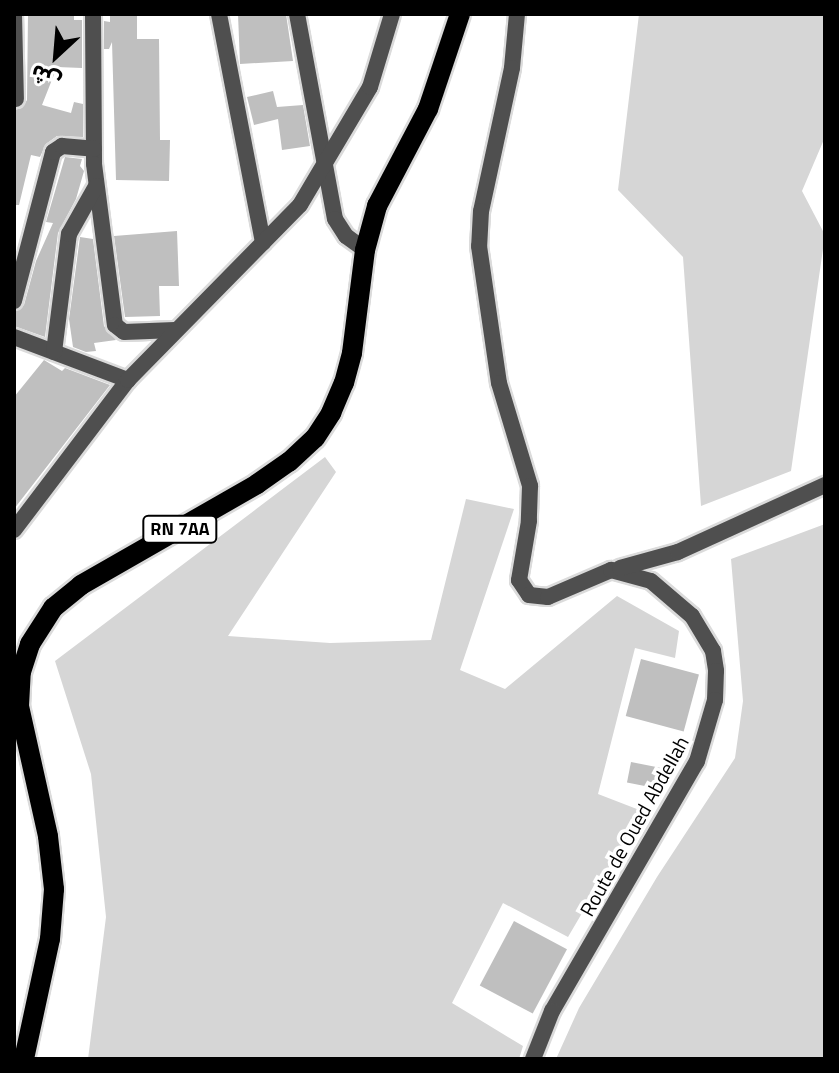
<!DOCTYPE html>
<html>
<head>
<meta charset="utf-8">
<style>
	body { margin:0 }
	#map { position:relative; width:839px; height:1073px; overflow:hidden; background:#fff; font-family:"Titillium Web","Noto Sans Arabic",sans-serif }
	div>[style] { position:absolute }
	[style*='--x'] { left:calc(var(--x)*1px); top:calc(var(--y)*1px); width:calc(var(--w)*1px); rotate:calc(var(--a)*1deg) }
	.green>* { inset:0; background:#d6d6d6 }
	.building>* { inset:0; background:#bfbfbf; transform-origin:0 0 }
	.roads { filter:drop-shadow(2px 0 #dbdbdb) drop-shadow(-2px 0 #dbdbdb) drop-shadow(0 2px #dbdbdb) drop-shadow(0 -2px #dbdbdb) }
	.minor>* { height:16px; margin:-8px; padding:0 8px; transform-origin:8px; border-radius:8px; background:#4f4f4f }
	.primary>* { height:20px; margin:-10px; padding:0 10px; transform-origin:10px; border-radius:10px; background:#000 }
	span { translate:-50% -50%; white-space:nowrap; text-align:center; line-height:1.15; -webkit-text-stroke:7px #fff; paint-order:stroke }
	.shield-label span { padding:2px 6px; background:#fff; border:2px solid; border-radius:6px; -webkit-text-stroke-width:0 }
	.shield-label { font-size:18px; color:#000; font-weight:700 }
	.street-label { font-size:20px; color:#000 }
	.frame { position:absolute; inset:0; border:16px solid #000; pointer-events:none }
	.north { position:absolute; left:16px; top:16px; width:80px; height:80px; -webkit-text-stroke:6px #fff; paint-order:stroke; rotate:206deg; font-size:22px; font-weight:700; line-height:32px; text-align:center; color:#000 }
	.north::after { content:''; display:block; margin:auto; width:28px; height:36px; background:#000; clip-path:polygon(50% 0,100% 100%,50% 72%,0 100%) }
</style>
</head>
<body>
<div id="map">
	<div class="green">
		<i style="clip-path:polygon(639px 14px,825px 14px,825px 137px,802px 191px,825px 235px,791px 471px,701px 506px,683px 257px,618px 190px)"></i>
		<i style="clip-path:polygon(325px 457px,336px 472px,228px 636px,330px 643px,431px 640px,466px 499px,514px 509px,460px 670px,505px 689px,617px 596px,679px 631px,675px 658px,635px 648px,598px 794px,642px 811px,568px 937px,503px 903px,452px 1003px,523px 1046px,519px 1059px,88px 1059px,106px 917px,91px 774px,55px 661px)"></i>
		<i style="clip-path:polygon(825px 524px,825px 1059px,556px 1059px,579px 1008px,657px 877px,735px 758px,743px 701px,731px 559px)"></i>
	</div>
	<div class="building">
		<i style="clip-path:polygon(28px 14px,74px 14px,74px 20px,82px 20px,82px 68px,57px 67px,42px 105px,71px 113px,74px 102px,83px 104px,83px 137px,57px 136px,46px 144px,40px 157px,31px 155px,19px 205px,14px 205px,14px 110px,22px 108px,27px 100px)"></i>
		<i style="clip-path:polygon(110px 14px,137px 14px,137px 39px,159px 39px,160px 140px,170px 140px,169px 181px,116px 180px,112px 42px,109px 49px,104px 49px,104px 21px,110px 22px)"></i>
		<i style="clip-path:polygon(238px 14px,286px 14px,293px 61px,240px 64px)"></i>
		<i style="clip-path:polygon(273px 91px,277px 107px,303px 105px,310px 146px,282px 150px,278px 119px,254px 125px,247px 97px)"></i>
		<i style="clip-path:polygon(65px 157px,82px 159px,80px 166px,84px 171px,76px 199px,58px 233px,45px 337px,14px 326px,14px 312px,24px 305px,36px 261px,53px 223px,46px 222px)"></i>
		<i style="clip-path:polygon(177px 231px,179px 286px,159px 286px,160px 316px,125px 317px,114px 236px)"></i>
		<i style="clip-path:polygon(80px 237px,93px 239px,104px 326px,116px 340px,94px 343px,96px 351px,86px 352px,73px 347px,69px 319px)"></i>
		<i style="clip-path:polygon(44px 360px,62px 371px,65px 368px,110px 385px,14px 509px,14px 397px)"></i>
		<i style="left:641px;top:659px;width:60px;height:59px;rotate:15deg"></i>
		<i style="left:631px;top:762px;width:31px;height:21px;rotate:11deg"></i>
		<i style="left:514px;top:921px;width:60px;height:73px;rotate:28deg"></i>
	</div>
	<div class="roads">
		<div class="minor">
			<i style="--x:14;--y:14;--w:85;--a:88.7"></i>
			<i style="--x:93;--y:14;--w:150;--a:89.6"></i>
			<i style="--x:94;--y:164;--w:162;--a:82.6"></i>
			<i style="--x:115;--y:325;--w:11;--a:38"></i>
			<i style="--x:124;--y:332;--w:51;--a:-2.2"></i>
			<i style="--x:219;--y:14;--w:233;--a:79.1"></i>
			<i style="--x:297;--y:14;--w:208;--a:79.5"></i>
			<i style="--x:335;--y:219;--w:20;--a:57"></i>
			<i style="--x:346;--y:236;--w:24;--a:36"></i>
			<i style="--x:517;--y:14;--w:54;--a:95.3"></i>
			<i style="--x:512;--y:68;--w:146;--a:102.2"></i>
			<i style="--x:481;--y:211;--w:35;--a:93"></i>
			<i style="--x:479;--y:246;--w:138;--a:81.7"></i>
			<i style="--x:499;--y:383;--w:108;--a:73.2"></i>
			<i style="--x:530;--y:486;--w:35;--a:92"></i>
			<i style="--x:529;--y:521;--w:60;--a:99.6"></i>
			<i style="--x:519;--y:580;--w:18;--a:56"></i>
			<i style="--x:529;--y:595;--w:19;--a:6"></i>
			<i style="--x:548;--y:597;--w:69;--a:-23.2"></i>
			<i style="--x:611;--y:570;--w:41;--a:15.4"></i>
			<i style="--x:651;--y:581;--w:54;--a:40.5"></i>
			<i style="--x:692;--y:616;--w:41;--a:59"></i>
			<i style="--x:713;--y:651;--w:20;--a:81"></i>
			<i style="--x:716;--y:671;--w:29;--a:92"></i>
			<i style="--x:715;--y:700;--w:64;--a:106.4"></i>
			<i style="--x:697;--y:761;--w:289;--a:120.1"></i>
			<i style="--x:552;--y:1011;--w:52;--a:111.6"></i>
			<i style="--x:14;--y:301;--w:154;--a:-75.3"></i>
			<i style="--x:53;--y:152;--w:11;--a:-34"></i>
			<i style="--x:62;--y:146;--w:32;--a:5"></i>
			<i style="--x:14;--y:337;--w:122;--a:20.7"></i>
			<i style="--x:54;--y:352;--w:119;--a:-82.8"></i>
			<i style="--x:69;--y:234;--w:55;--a:-60.6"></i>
			<i style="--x:14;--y:530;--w:188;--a:-52.8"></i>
			<i style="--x:128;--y:380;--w:245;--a:-45.5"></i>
			<i style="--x:300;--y:205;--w:137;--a:-59.3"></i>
			<i style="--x:370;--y:87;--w:76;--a:-73.2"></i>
			<i style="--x:620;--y:568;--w:60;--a:-15.4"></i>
			<i style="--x:678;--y:552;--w:162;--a:-24.5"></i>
		</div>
		<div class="primary">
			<i style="--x:24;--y:1059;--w:123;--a:-77.8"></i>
			<i style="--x:50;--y:939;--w:50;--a:-85.4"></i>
			<i style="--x:54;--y:889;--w:53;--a:-96.5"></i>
			<i style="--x:48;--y:836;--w:133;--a:-102.6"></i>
			<i style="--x:19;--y:706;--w:34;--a:-87"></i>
			<i style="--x:21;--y:672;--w:29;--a:-72"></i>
			<i style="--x:30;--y:644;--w:43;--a:-57.4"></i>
			<i style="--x:53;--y:608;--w:36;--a:-39"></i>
			<i style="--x:81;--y:585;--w:203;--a:-29.8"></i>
			<i style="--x:257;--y:484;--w:39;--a:-35"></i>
			<i style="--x:289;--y:462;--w:35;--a:-43"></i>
			<i style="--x:315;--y:438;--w:30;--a:-57"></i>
			<i style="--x:331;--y:413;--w:33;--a:-67"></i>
			<i style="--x:344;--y:383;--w:31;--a:-75"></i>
			<i style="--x:352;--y:353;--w:104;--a:-82.8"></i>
			<i style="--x:365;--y:250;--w:46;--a:-74.7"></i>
			<i style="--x:377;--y:206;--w:110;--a:-62.3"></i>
			<i style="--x:428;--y:109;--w:100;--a:-71.4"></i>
		</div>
	</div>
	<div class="shield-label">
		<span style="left:180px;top:529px">RN 7AA</span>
	</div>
	<div class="street-label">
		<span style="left:634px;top:826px;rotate:-61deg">Route de Oued Abdellah</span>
	</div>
	<div class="frame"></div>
	<div class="north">ش</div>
</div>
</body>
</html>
